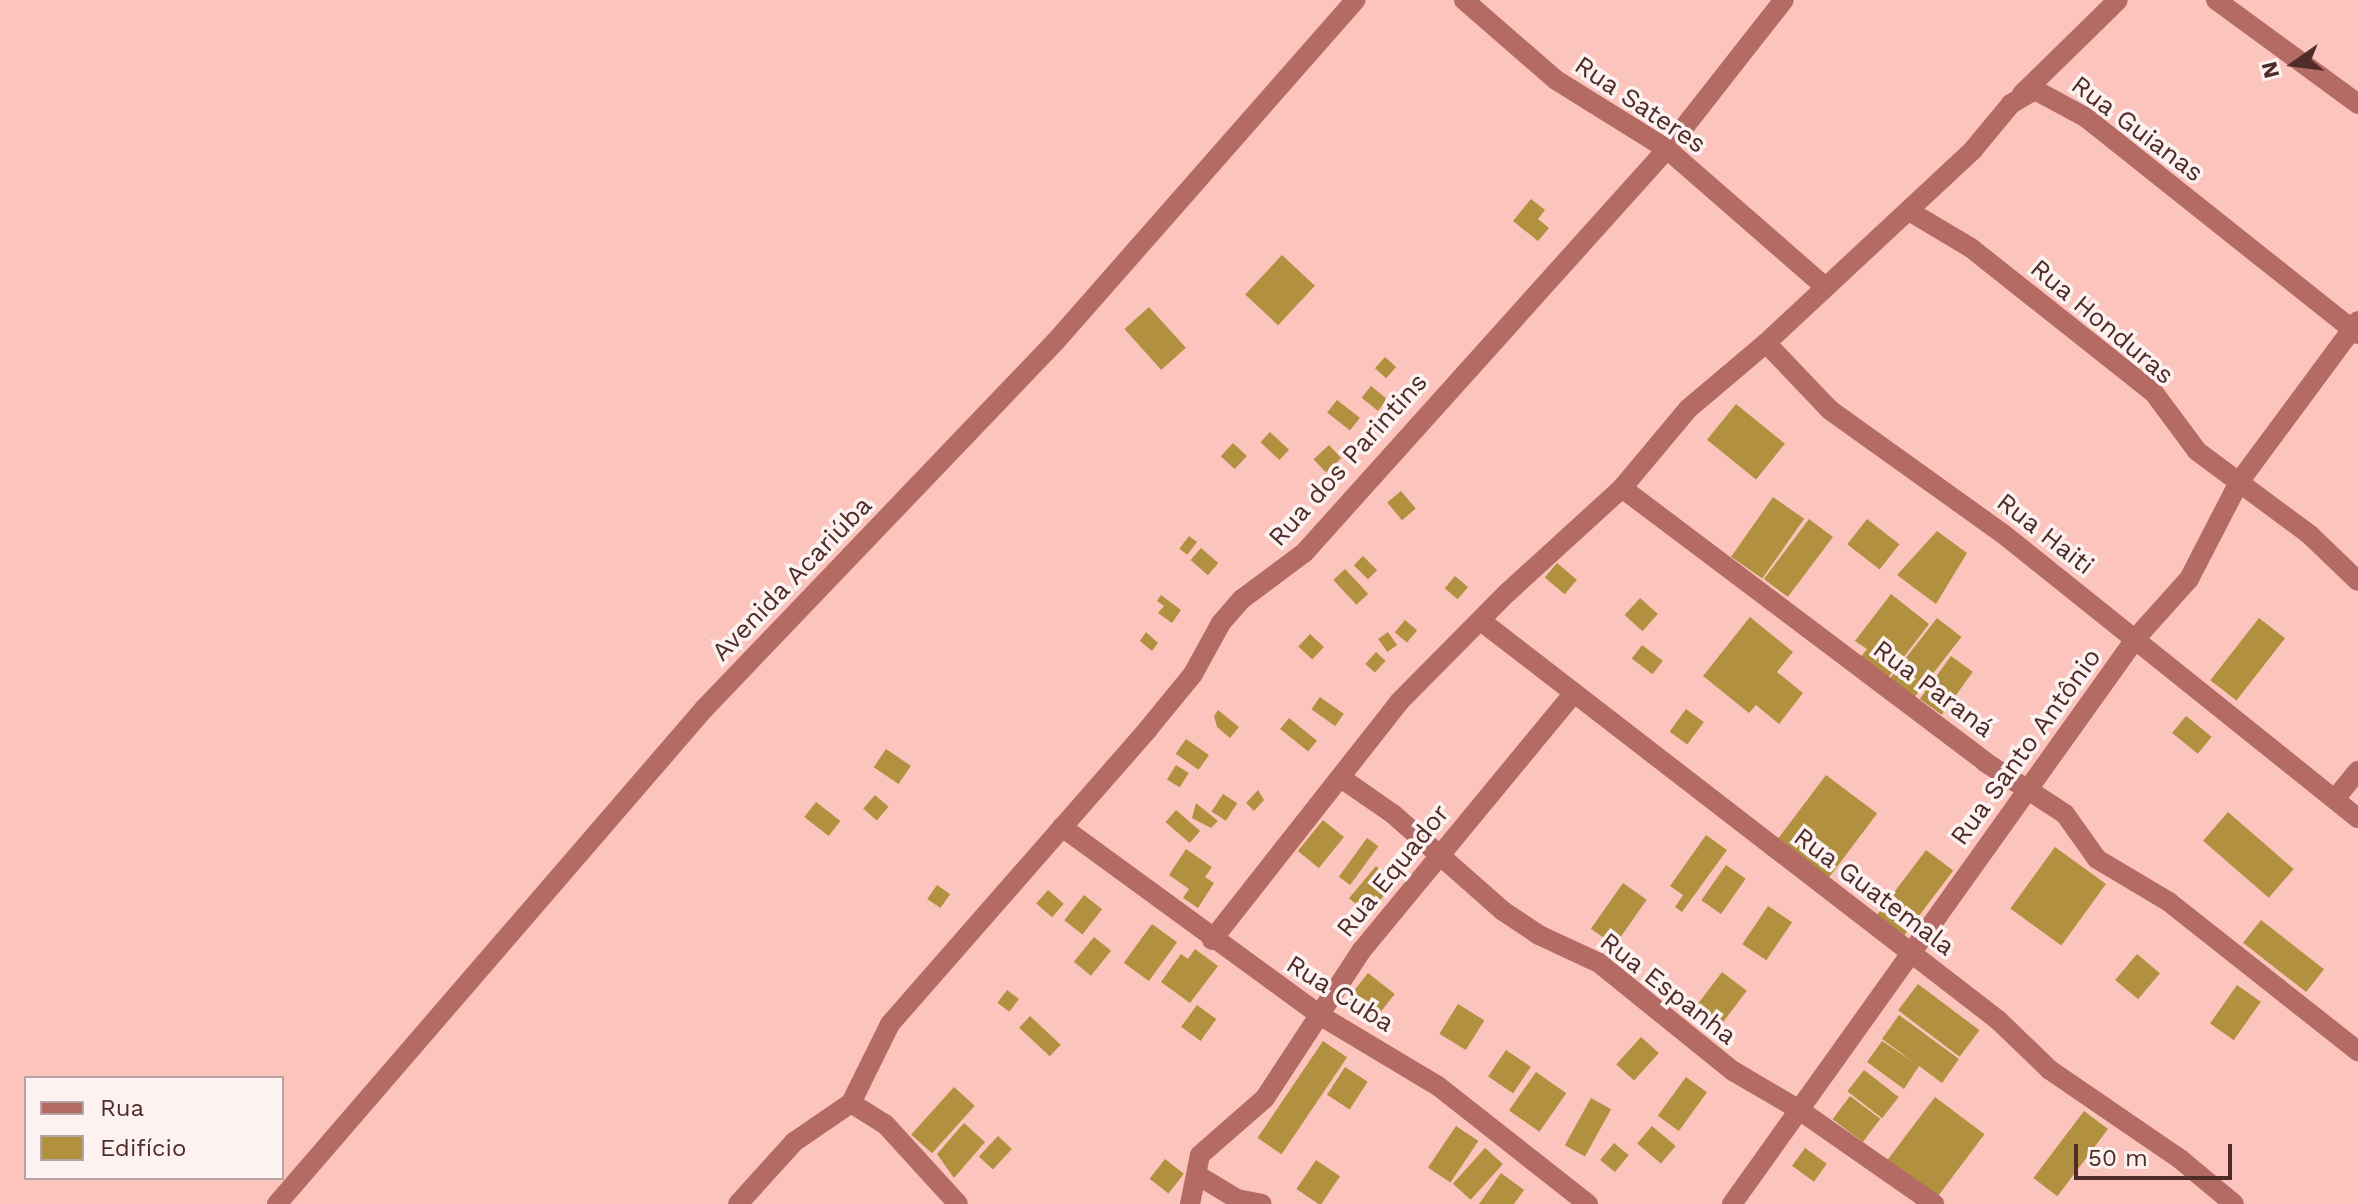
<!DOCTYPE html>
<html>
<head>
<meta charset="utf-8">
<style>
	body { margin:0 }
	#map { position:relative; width:2358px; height:1204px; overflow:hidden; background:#fbc4bd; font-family:"Work Sans",sans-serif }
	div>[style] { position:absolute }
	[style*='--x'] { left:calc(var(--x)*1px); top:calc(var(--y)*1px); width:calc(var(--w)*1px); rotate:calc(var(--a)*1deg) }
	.building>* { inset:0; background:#b1913f; transform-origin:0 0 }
	.minor>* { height:20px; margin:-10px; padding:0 10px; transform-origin:10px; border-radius:10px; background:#b36b63 }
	span { translate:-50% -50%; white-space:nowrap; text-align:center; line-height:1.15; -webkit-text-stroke:7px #fcf2f1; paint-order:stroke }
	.street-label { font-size:26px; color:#502c28 }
	.legend { position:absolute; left:24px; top:1076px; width:260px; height:104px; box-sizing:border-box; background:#fcf2f1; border:2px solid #b7a3a1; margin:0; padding:10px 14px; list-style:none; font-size:24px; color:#502c28 }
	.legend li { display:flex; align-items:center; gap:16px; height:40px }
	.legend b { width:40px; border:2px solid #b7a3a1 }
	.north { position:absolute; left:2254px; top:24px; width:80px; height:80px; -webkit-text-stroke:6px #fcf2f1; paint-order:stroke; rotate:256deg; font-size:22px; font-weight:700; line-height:32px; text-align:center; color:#502c28 }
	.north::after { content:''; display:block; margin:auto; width:28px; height:36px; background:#502c28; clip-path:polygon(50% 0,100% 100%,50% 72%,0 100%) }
	.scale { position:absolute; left:2074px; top:1144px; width:158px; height:36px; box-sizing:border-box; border:4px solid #502c28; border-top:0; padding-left:10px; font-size:24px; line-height:28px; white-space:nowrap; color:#502c28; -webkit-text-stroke:6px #fcf2f1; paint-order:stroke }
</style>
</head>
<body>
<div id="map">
	<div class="building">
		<i style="clip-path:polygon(1531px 199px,1545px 210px,1538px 219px,1549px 228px,1538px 241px,1513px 221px)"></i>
		<i style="left:1282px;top:255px;width:45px;height:54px;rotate:43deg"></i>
		<i style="left:1149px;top:307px;width:55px;height:33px;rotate:48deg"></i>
		<i style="left:1385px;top:357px;width:15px;height:15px;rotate:42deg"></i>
		<i style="left:1371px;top:386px;width:21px;height:15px;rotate:39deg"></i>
		<i style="left:1337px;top:400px;width:29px;height:16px;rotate:38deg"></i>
		<i style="left:1736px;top:404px;width:63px;height:46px;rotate:39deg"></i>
		<i style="left:1270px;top:432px;width:26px;height:14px;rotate:43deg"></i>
		<i style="left:1233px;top:443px;width:19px;height:18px;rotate:43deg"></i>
		<i style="left:1329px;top:445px;width:18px;height:21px;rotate:47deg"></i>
		<i style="left:1401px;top:491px;width:23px;height:18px;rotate:50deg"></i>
		<i style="left:1773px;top:497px;width:38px;height:73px;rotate:35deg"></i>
		<i style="left:1809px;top:519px;width:30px;height:75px;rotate:37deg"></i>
		<i style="left:1867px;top:519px;width:41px;height:32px;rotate:38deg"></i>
		<i style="clip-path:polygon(1937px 531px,1967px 553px,1936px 604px,1897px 575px)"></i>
		<i style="left:1189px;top:536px;width:10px;height:16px;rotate:37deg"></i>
		<i style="left:1201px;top:548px;width:23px;height:16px;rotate:41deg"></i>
		<i style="left:1363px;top:556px;width:20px;height:13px;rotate:45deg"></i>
		<i style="left:1557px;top:563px;width:26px;height:19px;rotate:40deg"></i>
		<i style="left:1345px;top:569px;width:34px;height:16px;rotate:47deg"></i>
		<i style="left:1455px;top:576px;width:17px;height:16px;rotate:40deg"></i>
		<i style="clip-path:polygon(1891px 594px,1929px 624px,1887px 679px,1860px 658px,1867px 649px,1855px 641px)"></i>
		<i style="clip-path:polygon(1161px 595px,1181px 610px,1172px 623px,1158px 613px,1164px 606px,1157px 601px)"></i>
		<i style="left:1640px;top:598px;width:24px;height:23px;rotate:42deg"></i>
		<i style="clip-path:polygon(1750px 617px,1793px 652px,1777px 672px,1803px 693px,1779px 724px,1756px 705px,1749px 713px,1703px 676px)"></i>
		<i style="left:1937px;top:618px;width:31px;height:77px;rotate:38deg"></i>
		<i style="left:2259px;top:618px;width:33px;height:79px;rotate:38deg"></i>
		<i style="left:1405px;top:620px;width:16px;height:16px;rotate:40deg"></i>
		<i style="clip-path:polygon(1146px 632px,1158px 643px,1152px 651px,1140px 641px)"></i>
		<i style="left:1388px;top:632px;width:16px;height:12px;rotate:55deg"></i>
		<i style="left:1310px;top:634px;width:19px;height:17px;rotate:43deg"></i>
		<i style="left:1642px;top:645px;width:26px;height:17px;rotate:37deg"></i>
		<i style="left:1376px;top:652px;width:13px;height:16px;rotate:42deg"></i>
		<i style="left:1951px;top:656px;width:27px;height:53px;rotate:36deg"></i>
		<i style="left:1320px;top:697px;width:29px;height:15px;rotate:35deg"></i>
		<i style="left:1686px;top:709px;width:22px;height:28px;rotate:36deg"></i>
		<i style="clip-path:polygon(1218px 710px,1239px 727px,1230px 738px,1217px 727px,1214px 716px)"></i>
		<i style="left:2186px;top:716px;width:33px;height:22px;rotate:39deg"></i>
		<i style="left:1289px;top:718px;width:36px;height:14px;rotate:39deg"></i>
		<i style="left:1186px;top:739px;width:28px;height:18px;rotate:35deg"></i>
		<i style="left:886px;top:749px;width:30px;height:22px;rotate:34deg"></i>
		<i style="left:1176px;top:765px;width:15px;height:17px;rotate:32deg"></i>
		<i style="left:1826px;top:775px;width:64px;height:81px;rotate:37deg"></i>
		<i style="clip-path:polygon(1258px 790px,1264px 800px,1254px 811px,1246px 803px)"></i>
		<i style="left:1223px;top:794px;width:17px;height:21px;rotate:33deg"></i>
		<i style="left:875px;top:795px;width:18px;height:18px;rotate:41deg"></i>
		<i style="left:816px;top:802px;width:31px;height:19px;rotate:38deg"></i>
		<i style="clip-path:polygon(1196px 803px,1218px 821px,1211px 828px,1192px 818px)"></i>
		<i style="left:1176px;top:810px;width:32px;height:16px;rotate:41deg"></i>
		<i style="left:2228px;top:812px;width:87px;height:38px;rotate:41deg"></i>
		<i style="left:1323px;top:820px;width:27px;height:40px;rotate:39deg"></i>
		<i style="clip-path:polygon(1706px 835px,1727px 850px,1682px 912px,1675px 907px,1683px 895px,1670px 886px)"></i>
		<i style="left:1367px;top:838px;width:14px;height:48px;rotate:36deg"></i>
		<i style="left:2055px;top:847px;width:63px;height:76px;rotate:36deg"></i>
		<i style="clip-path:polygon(1186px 849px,1212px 867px,1205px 877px,1214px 883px,1198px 908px,1183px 898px,1189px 889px,1169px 875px)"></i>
		<i style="left:1926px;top:850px;width:34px;height:82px;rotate:37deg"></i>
		<i style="left:1726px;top:865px;width:24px;height:43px;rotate:35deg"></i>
		<i style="left:1376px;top:866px;width:25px;height:42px;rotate:40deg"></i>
		<i style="left:1623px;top:883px;width:29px;height:56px;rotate:35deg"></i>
		<i style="left:937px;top:885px;width:16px;height:17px;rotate:35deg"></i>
		<i style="left:1048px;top:890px;width:21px;height:18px;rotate:41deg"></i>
		<i style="left:1084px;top:895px;width:23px;height:32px;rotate:38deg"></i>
		<i style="left:1768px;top:906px;width:29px;height:46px;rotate:34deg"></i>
		<i style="left:2261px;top:920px;width:80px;height:29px;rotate:38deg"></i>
		<i style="left:1152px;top:924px;width:31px;height:48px;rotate:36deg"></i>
		<i style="left:1094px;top:937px;width:22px;height:32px;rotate:39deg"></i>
		<i style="clip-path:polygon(1195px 949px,1218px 966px,1190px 1003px,1161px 982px,1181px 954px,1188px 959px)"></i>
		<i style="left:2137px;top:954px;width:30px;height:34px;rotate:40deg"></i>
		<i style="left:1722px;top:972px;width:31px;height:43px;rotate:37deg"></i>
		<i style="left:1368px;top:973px;width:34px;height:38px;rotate:38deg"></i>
		<i style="left:1918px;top:984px;width:77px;height:33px;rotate:37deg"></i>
		<i style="left:2237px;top:985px;width:29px;height:47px;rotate:35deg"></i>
		<i style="left:1007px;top:990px;width:15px;height:16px;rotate:37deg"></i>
		<i style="left:1458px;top:1004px;width:31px;height:35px;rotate:32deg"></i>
		<i style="left:1197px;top:1005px;width:24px;height:27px;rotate:36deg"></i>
		<i style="clip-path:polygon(1899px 1015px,1959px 1059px,1942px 1083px,1919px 1066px,1904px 1089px,1867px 1062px,1882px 1041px,1915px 1063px,1882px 1039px)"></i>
		<i style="left:1030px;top:1016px;width:42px;height:16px;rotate:43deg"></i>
		<i style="left:1641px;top:1037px;width:24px;height:37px;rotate:42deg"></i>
		<i style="left:1323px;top:1041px;width:29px;height:117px;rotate:34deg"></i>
		<i style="left:1506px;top:1050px;width:30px;height:32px;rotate:34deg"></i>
		<i style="left:1345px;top:1067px;width:27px;height:33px;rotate:33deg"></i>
		<i style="left:1864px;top:1070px;width:44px;height:27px;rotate:38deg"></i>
		<i style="left:1536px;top:1072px;width:37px;height:47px;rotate:35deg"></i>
		<i style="left:1686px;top:1077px;width:26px;height:48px;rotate:36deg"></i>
		<i style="left:954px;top:1087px;width:28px;height:64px;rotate:42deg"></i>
		<i style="left:1850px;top:1096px;width:38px;height:29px;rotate:37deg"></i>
		<i style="left:1935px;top:1097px;width:62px;height:79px;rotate:37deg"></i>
		<i style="left:1591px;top:1098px;width:23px;height:54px;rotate:29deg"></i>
		<i style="left:2084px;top:1111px;width:30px;height:84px;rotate:37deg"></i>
		<i style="clip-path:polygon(964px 1123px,985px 1142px,954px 1178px,937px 1154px)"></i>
		<i style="left:1456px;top:1126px;width:27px;height:50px;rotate:34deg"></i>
		<i style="left:1652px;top:1126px;width:31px;height:23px;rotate:40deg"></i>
		<i style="left:998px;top:1136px;width:19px;height:28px;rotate:43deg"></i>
		<i style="left:1614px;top:1143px;width:19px;height:22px;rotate:39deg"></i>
		<i style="left:1485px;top:1148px;width:24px;height:48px;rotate:42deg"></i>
		<i style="left:1805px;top:1148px;width:27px;height:22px;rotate:36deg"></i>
		<i style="left:1165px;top:1159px;width:24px;height:25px;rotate:38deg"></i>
		<i style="left:1316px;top:1160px;width:29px;height:35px;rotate:34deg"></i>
		<i style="clip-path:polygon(1501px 1173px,1524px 1190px,1514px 1204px,1479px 1204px)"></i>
	</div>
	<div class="minor">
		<i style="--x:1464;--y:0;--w:122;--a:41"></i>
		<i style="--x:1556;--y:80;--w:131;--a:31.9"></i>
		<i style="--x:1667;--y:149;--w:208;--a:41.1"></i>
		<i style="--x:2216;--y:0;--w:176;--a:36.2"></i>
		<i style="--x:2022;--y:94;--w:134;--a:-44.4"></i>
		<i style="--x:1909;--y:211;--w:72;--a:30.8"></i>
		<i style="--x:1971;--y:248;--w:233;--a:38.4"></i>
		<i style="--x:2154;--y:393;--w:72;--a:53.4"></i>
		<i style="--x:2197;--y:451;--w:141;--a:36.6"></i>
		<i style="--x:2310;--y:535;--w:66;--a:43.8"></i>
		<i style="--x:2358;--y:334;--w:349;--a:-141.5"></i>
		<i style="--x:2085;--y:117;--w:57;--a:-151.6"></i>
		<i style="--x:2035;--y:90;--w:28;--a:150"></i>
		<i style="--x:2011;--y:104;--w:60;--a:129.6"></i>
		<i style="--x:1973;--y:150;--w:283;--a:137"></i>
		<i style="--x:1766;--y:343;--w:93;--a:46.3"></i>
		<i style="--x:1830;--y:410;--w:211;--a:35.6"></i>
		<i style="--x:2002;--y:533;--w:456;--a:38.7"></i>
		<i style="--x:1622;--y:488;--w:455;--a:37"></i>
		<i style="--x:1985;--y:762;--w:95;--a:33"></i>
		<i style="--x:2065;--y:814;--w:55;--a:54.6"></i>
		<i style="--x:2097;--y:859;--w:84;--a:30.8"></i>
		<i style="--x:2169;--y:902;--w:241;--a:38.3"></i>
		<i style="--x:1481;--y:621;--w:653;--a:37.66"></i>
		<i style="--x:1998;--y:1020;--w:72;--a:43.9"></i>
		<i style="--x:2050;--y:1070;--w:158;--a:34.4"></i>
		<i style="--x:2180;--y:1159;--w:70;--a:39.8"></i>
		<i style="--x:1341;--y:778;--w:63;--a:34.7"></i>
		<i style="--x:1393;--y:814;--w:147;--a:41.4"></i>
		<i style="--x:1503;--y:911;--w:43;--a:33.7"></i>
		<i style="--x:1539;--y:935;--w:66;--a:25"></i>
		<i style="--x:1599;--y:963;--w:172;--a:38.9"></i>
		<i style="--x:1733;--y:1071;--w:75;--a:30.3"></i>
		<i style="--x:1798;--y:1109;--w:166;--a:34.9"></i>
		<i style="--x:2335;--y:799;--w:36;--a:-51"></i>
		<i style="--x:1062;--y:827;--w:321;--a:36.1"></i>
		<i style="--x:1321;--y:1016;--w:136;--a:30.9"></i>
		<i style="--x:1438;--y:1086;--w:191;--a:38.2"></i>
		<i style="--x:1212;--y:940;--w:303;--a:-51.8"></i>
		<i style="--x:1399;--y:702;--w:153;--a:-45.3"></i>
		<i style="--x:1507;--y:593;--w:156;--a:-42.4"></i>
		<i style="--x:1622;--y:488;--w:103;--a:-50.1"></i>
		<i style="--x:1688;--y:409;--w:102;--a:-40.2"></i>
		<i style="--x:851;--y:1103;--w:40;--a:32"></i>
		<i style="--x:885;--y:1124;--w:108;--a:47.6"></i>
		<i style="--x:1199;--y:1176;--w:44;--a:31.2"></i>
		<i style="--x:1237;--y:1199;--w:25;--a:11"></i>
		<i style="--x:277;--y:1204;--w:654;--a:-49.22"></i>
		<i style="--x:704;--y:709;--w:509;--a:-46.27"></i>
		<i style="--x:1056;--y:341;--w:454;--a:-48.7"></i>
		<i style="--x:738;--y:1204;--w:84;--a:-47.9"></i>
		<i style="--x:794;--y:1142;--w:69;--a:-34.4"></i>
		<i style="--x:851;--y:1103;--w:88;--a:-63.7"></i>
		<i style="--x:890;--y:1024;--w:392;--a:-48.8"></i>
		<i style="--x:1148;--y:729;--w:71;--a:-50.7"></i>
		<i style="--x:1193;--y:674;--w:58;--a:-61.2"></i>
		<i style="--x:1221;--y:623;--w:32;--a:-49"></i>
		<i style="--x:1242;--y:599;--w:77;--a:-36.6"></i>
		<i style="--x:1304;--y:553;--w:543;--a:-48.06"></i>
		<i style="--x:1667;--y:149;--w:189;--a:-51.9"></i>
		<i style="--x:1190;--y:1204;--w:50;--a:-78.5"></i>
		<i style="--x:1200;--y:1155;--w:86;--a:-41.2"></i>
		<i style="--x:1265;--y:1098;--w:177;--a:-56.8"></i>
		<i style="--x:1362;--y:950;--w:333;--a:-50.5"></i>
		<i style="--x:1732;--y:1204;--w:695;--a:-54.48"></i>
		<i style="--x:2136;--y:638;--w:79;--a:-48.1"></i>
		<i style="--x:2189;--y:579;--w:109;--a:-62.7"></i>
		<i style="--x:2239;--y:482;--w:200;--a:-53.5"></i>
	</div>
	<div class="street-label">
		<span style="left:1640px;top:105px;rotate:34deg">Rua Sateres</span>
		<span style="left:2137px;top:129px;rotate:37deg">Rua Guianas</span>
		<span style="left:2102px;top:322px;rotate:40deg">Rua Honduras</span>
		<span style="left:1348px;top:460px;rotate:-48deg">Rua dos Parintins</span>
		<span style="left:2045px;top:534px;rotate:38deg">Rua Haiti</span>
		<span style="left:792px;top:579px;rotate:-46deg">Avenida Acariúba</span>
		<span style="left:1933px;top:689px;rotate:37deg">Rua Paraná</span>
		<span style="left:2026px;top:747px;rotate:-54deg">Rua Santo Antônio</span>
		<span style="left:1393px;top:871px;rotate:-51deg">Rua Equador</span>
		<span style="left:1874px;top:892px;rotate:37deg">Rua Guatemala</span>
		<span style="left:1668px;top:989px;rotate:38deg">Rua Espanha</span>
		<span style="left:1340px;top:994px;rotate:32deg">Rua Cuba</span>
	</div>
	<ul class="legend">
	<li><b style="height:10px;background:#b36b63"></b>Rua</li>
	<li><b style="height:22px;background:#b1913f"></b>Edifício</li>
	</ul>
	<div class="north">N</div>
	<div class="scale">50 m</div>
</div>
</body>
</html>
